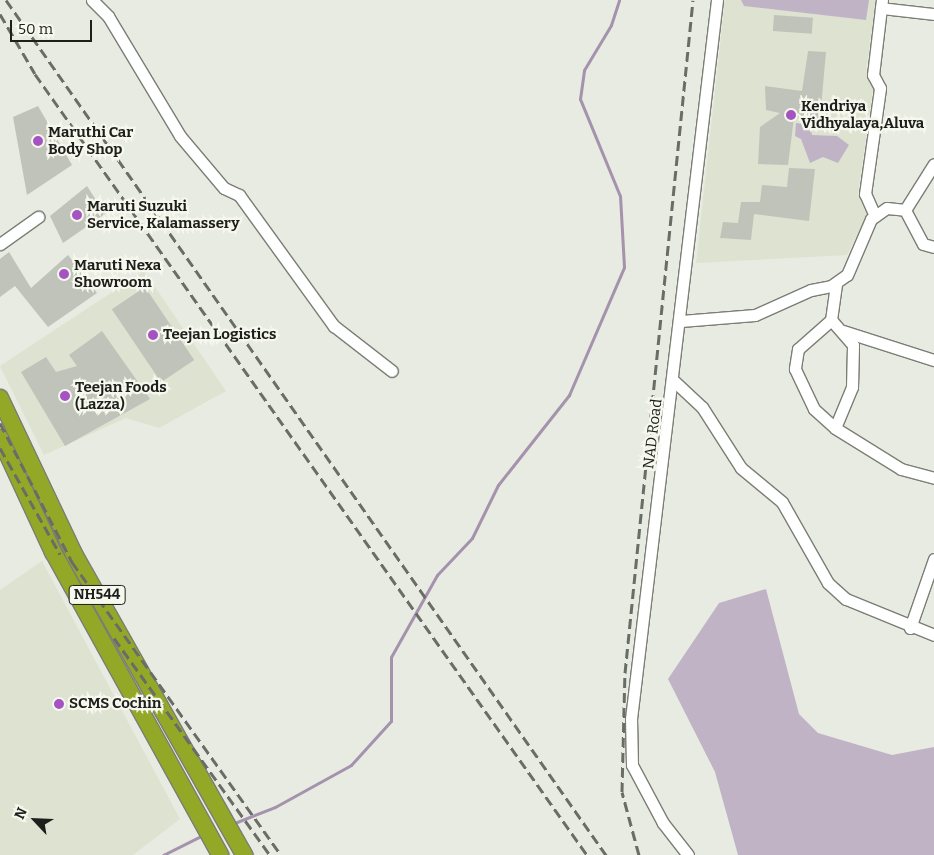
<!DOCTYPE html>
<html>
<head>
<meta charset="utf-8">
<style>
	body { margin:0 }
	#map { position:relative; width:934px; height:855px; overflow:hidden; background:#e8ebe1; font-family:Bitter,serif }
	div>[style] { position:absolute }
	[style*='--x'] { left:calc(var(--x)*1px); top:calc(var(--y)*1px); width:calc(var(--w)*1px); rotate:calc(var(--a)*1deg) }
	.built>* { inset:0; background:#dee2d1 }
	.green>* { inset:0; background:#c1b3c6 }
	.stream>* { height:3px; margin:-1.5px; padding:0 1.5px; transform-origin:1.5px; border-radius:1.5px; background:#a592ac }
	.building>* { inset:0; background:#c0c3b9; transform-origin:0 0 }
	.roads { filter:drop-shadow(1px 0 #7b7e75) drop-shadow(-1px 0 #7b7e75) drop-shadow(0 1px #7b7e75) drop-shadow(0 -1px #7b7e75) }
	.minor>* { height:11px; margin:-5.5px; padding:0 5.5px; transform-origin:5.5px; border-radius:5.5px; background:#fff }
	.highway>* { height:16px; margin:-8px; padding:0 8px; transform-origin:8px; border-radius:8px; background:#94a828 }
	.rail>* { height:3px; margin-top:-1.5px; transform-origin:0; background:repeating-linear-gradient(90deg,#6a6c66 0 10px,transparent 0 15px) }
	.dots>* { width:14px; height:14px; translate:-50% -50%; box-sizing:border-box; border:2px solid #f6f8ee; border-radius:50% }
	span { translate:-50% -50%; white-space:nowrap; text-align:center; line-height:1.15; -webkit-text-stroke:4.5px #f6f8ee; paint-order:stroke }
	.shield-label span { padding:1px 4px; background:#f6f8ee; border:1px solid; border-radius:4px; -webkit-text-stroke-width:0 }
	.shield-label { font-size:14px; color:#1e1f1c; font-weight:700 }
	.poi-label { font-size:15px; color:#1e1f1c; font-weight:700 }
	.left { translate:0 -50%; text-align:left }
	.street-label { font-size:15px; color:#1e1f1c }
	.north { position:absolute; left:10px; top:795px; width:50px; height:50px; -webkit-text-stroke:4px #f6f8ee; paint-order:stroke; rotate:295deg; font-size:14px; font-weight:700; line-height:20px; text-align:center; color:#1e1f1c }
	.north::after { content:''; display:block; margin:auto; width:18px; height:22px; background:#1e1f1c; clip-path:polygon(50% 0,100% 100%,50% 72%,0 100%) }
	.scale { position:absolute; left:10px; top:20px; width:82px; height:22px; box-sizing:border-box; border:2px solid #1e1f1c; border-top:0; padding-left:6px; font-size:15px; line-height:18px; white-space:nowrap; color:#1e1f1c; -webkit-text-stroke:4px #f6f8ee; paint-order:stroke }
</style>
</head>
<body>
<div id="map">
	<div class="built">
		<i style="clip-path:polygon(725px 0,876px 0,866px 70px,873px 89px,858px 193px,867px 215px,847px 255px,696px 263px)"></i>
		<i style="clip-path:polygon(144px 271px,226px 391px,159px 428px,126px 418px,44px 455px,0 366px)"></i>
		<i style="clip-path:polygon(42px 561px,180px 819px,133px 855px,0 855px,0 590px)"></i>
	</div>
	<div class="green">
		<i style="clip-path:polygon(741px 0,869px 0,866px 20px,744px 6px)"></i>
		<i style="clip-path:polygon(796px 123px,810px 125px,812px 135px,837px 136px,849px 145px,838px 163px,823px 157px,810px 163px,801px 139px,795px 136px)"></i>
		<i style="clip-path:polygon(766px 589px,799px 714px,818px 733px,892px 755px,934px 747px,934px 855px,738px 855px,715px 772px,668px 679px,719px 603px)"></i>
	</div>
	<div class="stream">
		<i style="--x:232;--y:824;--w:46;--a:-21.6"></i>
		<i style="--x:275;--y:807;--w:87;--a:-28.9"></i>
		<i style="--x:351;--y:765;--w:59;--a:-47.7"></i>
		<i style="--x:391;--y:721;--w:64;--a:-90"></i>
		<i style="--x:391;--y:657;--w:94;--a:-60.7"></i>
		<i style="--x:437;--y:575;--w:51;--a:-46.6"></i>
		<i style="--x:472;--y:538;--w:59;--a:-63.9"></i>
		<i style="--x:498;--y:485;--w:115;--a:-51.7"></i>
		<i style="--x:569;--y:395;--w:139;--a:-66.7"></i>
		<i style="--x:624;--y:267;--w:71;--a:-93.2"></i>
		<i style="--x:620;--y:196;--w:105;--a:-112.4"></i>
		<i style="--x:580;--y:99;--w:29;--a:-82"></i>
		<i style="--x:584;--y:70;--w:52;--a:-59"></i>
		<i style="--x:611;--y:25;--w:26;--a:-72"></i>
		<i style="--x:163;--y:855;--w:45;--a:-26.6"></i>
	</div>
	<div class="building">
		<i style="left:774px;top:15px;width:39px;height:16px;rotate:4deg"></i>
		<i style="clip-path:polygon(808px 51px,826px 52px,820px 119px,794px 118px,788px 165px,758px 164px,760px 127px,780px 113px,766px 110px,765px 86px,802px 91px)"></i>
		<i style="clip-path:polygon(38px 106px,72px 165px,27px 195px,13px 117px)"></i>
		<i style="clip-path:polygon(789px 168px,815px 169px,809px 221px,754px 214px,751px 240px,720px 238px,723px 222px,738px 223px,741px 202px,760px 202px,762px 185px,787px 187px)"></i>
		<i style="clip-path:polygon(87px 186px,105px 214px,63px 243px,50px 216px)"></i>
		<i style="clip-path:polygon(9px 252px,31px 288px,68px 255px,97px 293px,48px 327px,15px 286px,0 297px,0 259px)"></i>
		<i style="left:145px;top:287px;width:88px;height:40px;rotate:56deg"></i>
		<i style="clip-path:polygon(102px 331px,150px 399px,65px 446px,21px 372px,46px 357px,56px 372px,77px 366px,69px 355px)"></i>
	</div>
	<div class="roads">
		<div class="minor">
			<i style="--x:92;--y:0;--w:23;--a:45"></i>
			<i style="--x:108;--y:16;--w:140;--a:59"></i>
			<i style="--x:180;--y:136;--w:68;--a:49.8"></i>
			<i style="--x:224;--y:188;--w:17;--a:25"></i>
			<i style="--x:239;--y:195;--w:162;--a:54.1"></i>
			<i style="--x:334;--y:326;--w:73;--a:37.8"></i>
			<i style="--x:881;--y:8;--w:53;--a:6.5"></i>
			<i style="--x:905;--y:210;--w:54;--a:-57.8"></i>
			<i style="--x:875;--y:216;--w:24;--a:-114"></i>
			<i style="--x:865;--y:194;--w:107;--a:-81.9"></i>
			<i style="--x:880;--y:88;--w:15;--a:-118"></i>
			<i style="--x:873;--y:75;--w:76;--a:-83.2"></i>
			<i style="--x:0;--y:244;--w:47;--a:-35.4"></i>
			<i style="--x:831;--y:320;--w:44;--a:138.7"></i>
			<i style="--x:798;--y:349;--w:20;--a:99"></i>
			<i style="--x:795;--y:369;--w:44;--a:64.6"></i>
			<i style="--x:814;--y:409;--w:28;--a:42"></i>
			<i style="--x:835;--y:428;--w:44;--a:-67.5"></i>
			<i style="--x:852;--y:387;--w:42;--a:-88.6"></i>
			<i style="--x:853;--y:345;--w:33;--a:-131"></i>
			<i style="--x:831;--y:320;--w:37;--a:-82"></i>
			<i style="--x:681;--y:321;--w:74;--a:-4.6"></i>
			<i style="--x:755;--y:315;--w:61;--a:-24.1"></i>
			<i style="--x:811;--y:290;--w:20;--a:-11"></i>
			<i style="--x:831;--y:286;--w:19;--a:-35"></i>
			<i style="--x:847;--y:275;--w:61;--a:-66.8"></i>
			<i style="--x:871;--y:219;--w:19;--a:-35"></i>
			<i style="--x:887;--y:208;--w:18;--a:6"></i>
			<i style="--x:905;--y:210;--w:38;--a:62"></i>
			<i style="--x:923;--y:244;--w:11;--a:15"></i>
			<i style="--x:843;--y:331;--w:96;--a:17.7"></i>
			<i style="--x:674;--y:381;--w:38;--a:43"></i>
			<i style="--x:702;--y:407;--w:72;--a:57.4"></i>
			<i style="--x:741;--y:468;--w:53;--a:39.7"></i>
			<i style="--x:782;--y:502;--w:93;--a:60.4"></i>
			<i style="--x:828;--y:583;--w:24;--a:42"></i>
			<i style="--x:846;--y:599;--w:95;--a:22.2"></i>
			<i style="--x:835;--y:428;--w:78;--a:31.8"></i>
			<i style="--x:901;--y:469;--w:34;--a:15"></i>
			<i style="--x:910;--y:628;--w:73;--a:-70.8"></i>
			<i style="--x:688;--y:855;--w:41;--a:-128"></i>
			<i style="--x:663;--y:823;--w:66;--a:-118.1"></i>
			<i style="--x:632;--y:765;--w:46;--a:-91.2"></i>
			<i style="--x:631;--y:719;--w:724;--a:-83.18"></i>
		</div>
		<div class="highway">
			<i style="--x:0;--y:398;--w:173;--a:64.6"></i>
			<i style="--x:74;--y:554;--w:346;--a:60.5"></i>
			<i style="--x:0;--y:438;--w:126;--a:65.1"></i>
			<i style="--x:53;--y:552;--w:346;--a:61.1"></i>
		</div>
	</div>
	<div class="rail">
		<i style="--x:6;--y:0;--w:1045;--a:54.94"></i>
		<i style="--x:0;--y:14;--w:69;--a:59.7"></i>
		<i style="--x:35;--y:74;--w:956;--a:54.75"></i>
		<i style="--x:0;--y:423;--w:157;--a:62.6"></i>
		<i style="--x:72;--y:562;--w:360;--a:54.5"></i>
		<i style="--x:0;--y:448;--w:122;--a:60.5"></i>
		<i style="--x:114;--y:638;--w:267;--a:54.3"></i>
		<i style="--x:639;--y:855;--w:65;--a:-105.1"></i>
		<i style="--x:622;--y:792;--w:119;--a:-88.6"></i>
		<i style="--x:625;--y:673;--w:676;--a:-84.23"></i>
	</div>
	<div class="dots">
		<i style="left:791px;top:115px;background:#a553c3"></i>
		<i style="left:38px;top:141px;background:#a553c3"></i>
		<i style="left:77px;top:215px;background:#a553c3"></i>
		<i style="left:64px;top:274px;background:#a553c3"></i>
		<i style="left:153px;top:335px;background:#a553c3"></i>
		<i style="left:65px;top:396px;background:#a553c3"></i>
		<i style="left:59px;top:704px;background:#a553c3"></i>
	</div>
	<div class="shield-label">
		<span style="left:97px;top:595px">NH544</span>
	</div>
	<div class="poi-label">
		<span class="left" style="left:801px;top:115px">Kendriya<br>Vidhyalaya,Aluva</span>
		<span class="left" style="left:48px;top:141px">Maruthi Car<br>Body Shop</span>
		<span class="left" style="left:87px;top:215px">Maruti Suzuki<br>Service, Kalamassery</span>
		<span class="left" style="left:74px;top:274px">Maruti Nexa<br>Showroom</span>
		<span class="left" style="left:163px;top:335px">Teejan Logistics</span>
		<span class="left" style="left:75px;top:396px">Teejan Foods<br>(Lazza)</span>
		<span class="left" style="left:69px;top:704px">SCMS Cochin</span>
	</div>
	<div class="street-label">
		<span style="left:653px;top:434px;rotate:-83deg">NAD Road</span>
	</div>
	<div class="north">N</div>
	<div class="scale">50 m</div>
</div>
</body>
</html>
